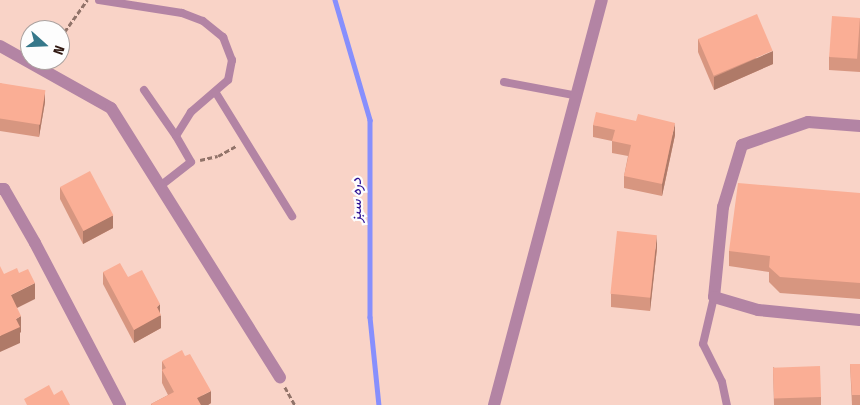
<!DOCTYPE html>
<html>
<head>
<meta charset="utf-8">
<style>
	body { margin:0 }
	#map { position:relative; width:860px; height:405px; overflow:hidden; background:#f9d3c7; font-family:"Fira Sans Condensed",Vazirmatn,sans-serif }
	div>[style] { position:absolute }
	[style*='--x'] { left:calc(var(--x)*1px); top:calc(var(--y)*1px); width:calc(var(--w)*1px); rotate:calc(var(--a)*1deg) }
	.stream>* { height:4.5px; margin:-2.25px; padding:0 2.25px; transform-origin:2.25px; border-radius:2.25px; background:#878ffd }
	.path>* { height:2.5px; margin-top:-1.25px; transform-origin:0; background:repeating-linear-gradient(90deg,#917369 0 5px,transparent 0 7.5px) }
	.service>* { height:8px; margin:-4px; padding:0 4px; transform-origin:4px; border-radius:4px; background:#b384a4 }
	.minor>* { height:12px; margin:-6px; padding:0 6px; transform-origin:6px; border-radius:6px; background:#b384a4 }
	.wall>* { inset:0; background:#d79680 }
	.shaded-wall>* { inset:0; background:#af7a68 }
	.building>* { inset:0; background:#faae95; transform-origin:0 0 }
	span { translate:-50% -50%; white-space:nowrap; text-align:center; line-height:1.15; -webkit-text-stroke:4.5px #fdfdfd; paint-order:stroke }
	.water-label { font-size:15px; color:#2c0f94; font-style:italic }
	.north { position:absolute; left:20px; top:20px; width:50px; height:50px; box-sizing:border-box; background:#fdfdfd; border:1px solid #aba29f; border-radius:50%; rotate:110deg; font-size:14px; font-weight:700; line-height:20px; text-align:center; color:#301912 }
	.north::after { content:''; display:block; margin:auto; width:18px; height:22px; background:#36788a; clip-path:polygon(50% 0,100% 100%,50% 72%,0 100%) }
</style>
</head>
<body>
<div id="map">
	<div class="stream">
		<i style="--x:335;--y:0;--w:125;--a:73.7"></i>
		<i style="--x:370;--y:120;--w:197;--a:90"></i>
		<i style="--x:370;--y:317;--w:88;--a:84.2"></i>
	</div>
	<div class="path">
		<i style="--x:60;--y:38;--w:47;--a:-54.6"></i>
		<i style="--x:200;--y:160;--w:18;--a:-13"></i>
		<i style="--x:218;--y:156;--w:21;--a:-29"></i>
		<i style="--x:285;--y:387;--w:21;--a:61"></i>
	</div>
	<div class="service">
		<i style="--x:99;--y:0;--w:84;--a:8.9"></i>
		<i style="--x:182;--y:13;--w:22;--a:21"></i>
		<i style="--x:203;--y:21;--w:26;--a:39"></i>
		<i style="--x:223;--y:37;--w:25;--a:69"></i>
		<i style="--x:232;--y:60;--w:20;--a:101"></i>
		<i style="--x:228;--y:80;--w:49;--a:139.1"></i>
		<i style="--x:191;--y:112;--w:28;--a:122"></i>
		<i style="--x:176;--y:136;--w:30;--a:60"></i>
		<i style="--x:191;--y:162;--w:39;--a:142"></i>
		<i style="--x:504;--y:82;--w:75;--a:10.7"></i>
		<i style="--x:144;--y:90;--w:56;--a:55.2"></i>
		<i style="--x:216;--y:93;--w:145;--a:58.3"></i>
		<i style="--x:714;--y:297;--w:48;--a:103.2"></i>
		<i style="--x:703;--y:344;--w:42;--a:63.4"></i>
		<i style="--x:722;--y:382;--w:24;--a:78"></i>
	</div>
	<div class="minor">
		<i style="--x:0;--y:46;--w:127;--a:29.2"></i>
		<i style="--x:111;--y:108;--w:318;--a:57.9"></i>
		<i style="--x:860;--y:126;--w:52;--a:-175.6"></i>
		<i style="--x:808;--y:122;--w:70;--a:160.8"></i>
		<i style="--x:742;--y:145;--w:65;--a:107"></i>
		<i style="--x:723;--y:207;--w:90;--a:95.7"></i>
		<i style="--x:714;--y:297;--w:46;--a:16.5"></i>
		<i style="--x:758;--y:310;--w:102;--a:5.6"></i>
		<i style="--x:0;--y:189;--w:4;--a:0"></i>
		<i style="--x:4;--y:189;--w:62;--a:60.1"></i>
		<i style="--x:35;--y:243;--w:183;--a:62.3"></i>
		<i style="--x:494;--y:405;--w:419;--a:-75.1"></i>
	</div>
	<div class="wall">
		<i style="clip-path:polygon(860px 18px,860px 72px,829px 70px,829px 57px)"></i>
		<i style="clip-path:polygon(698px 39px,773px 64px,714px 90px,698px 52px)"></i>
		<i style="clip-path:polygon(0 83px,45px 102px,39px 137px,0 131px)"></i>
		<i style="clip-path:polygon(593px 125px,675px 135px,662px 196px,624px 188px,624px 176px,628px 156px,612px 153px,612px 141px,593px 137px)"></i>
		<i style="clip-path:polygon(60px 187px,113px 228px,83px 244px,60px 199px)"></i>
		<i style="clip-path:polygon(860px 193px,860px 299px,780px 293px,769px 282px,769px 272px,729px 266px,729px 251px)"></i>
		<i style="clip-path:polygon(657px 248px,650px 311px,611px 307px,611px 294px)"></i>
		<i style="clip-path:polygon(103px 272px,128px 277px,160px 313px,161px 328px,134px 343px,103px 284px)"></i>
		<i style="clip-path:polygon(162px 361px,211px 403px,208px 405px,151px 405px,151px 404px,168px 395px,162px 383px)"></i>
		<i style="clip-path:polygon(850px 364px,860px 364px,860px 405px,852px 405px)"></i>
		<i style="clip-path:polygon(773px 367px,821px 397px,821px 405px,774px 405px)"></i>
	</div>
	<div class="shaded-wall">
		<i style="clip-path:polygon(773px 51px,773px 64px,714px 90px,714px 77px)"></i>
		<i style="clip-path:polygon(45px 90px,45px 102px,39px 137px,39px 124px)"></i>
		<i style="clip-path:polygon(675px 123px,675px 135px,662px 196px,662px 184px)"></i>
		<i style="clip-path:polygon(113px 215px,113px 228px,83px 244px,83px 231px)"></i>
		<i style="clip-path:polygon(657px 235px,657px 248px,650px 311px,650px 298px)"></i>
		<i style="clip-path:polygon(35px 283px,35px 299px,11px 311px,11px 295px)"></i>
		<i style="clip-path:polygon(160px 304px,160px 316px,161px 315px,161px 328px,134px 343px,134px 330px)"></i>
		<i style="clip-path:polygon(21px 316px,21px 332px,20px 333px,20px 343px,0 352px,0 336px,16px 319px)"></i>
		<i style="clip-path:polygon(211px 391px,211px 403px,208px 405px,197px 405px,197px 398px)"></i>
	</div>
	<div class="building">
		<i style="left:757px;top:14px;width:40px;height:64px;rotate:67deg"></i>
		<i style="left:832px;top:16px;width:28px;height:41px;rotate:4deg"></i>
		<i style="left:0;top:83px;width:46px;height:35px;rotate:9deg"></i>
		<i style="clip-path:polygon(596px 112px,636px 121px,638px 114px,675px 123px,662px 184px,624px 176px,631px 145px,612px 141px,615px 130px,593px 125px)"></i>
		<i style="left:90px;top:171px;width:50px;height:34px;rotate:62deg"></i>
		<i style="clip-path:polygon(738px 183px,860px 193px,860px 283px,780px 277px,769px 267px,770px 256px,729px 251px)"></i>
		<i style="left:617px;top:231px;width:40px;height:63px;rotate:6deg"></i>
		<i style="clip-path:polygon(120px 263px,128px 277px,142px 270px,160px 304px,157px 307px,161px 315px,134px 330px,103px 272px)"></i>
		<i style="clip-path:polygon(0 266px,4px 274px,17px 268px,19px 273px,28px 269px,35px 283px,11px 295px,21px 316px,16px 319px,20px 327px,0 336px)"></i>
		<i style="clip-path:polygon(182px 350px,185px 356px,190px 354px,211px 391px,197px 398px,201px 405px,152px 405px,151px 404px,174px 392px,162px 370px,166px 368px,162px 361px)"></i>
		<i style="clip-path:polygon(850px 364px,860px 364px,860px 395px,852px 395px)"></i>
		<i style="left:820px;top:366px;width:31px;height:47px;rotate:88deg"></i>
		<i style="clip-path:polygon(49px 385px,54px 395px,62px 390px,70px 405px,27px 405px,24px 399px)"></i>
	</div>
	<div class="water-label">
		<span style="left:357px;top:200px;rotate:-90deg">دره سبز</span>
	</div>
	<div class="north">N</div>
</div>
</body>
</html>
